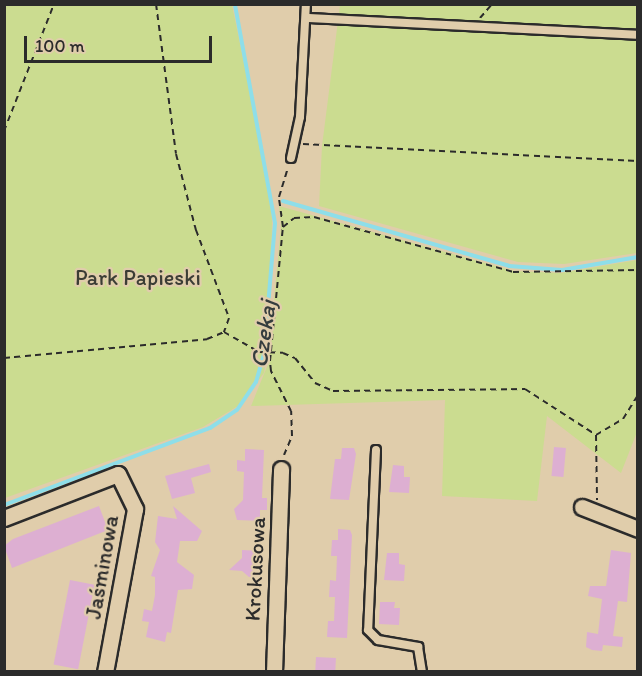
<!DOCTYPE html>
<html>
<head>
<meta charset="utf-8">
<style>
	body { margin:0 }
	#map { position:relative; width:642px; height:676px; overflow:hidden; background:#e0cdab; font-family:Itim,sans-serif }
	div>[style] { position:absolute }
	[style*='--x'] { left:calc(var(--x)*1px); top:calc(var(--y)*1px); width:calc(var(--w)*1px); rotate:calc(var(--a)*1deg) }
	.green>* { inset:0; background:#cbdc90 }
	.stream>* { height:4px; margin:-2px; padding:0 2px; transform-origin:2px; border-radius:2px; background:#8edee9 }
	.building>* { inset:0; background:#ddafd2; transform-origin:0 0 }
	.path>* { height:2px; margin-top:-1px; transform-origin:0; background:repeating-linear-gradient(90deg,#2b2b2b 0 6px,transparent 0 10.5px) }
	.roads { filter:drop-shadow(2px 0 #2b2b2b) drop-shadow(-2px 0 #2b2b2b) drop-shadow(0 2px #2b2b2b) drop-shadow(0 -2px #2b2b2b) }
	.service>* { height:8px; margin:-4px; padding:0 4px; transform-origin:4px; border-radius:4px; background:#e0cdab }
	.minor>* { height:15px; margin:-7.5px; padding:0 7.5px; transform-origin:7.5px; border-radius:7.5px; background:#e0cdab }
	span { translate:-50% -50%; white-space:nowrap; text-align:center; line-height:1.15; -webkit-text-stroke:4.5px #e0cdab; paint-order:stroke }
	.park-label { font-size:22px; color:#3b3d35 }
	.street-label { font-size:22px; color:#2b2b2b }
	.water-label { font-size:24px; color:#353d3e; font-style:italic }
	.frame { position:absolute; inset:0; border:6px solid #2b2b2b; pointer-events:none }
	.scale { position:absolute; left:24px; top:36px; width:188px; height:27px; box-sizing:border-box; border:3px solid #2b2b2b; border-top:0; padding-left:8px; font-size:18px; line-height:21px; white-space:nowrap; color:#2b2b2b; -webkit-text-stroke:4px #e0cdab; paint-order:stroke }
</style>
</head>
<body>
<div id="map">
	<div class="green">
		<i style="clip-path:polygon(4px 5px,232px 5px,270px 189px,272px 221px,270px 335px,264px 373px,238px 406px,203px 427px,5px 498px)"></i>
		<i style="clip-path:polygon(340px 5px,637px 5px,637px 253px,564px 264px,518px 262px,319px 206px,322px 146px)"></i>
		<i style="clip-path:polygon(279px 206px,514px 271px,561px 273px,637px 260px,637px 432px,621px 473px,547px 416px,537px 501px,442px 496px,445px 400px,251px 406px,268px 364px,281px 226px)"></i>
	</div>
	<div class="stream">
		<i style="--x:283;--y:201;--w:235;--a:16"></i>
		<i style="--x:509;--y:266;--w:53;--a:4.3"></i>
		<i style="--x:562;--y:270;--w:77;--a:-9.7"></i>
		<i style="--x:638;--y:493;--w:8;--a:90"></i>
		<i style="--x:4;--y:505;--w:220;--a:-20.5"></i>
		<i style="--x:210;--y:428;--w:32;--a:-34"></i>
		<i style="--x:237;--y:410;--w:34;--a:-56"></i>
		<i style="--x:256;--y:382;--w:29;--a:-74"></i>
		<i style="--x:264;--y:354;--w:131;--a:-85.2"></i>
		<i style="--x:275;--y:223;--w:223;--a:-100.4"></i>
	</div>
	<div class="building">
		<i style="left:554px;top:447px;width:12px;height:29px;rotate:5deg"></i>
		<i style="clip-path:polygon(342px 448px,354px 448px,356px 454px,349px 500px,330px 499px,335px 459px,341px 459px)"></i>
		<i style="clip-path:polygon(245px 449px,264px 450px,262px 498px,267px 498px,267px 510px,260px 510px,260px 521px,237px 520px,234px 509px,243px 500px,244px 472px,237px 471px,237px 460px,245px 461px)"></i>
		<i style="clip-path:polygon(209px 464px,211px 472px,191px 478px,195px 493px,172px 499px,165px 476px)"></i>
		<i style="clip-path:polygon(393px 465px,404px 466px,404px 477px,410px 477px,409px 493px,389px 492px)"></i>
		<i style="clip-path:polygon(99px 506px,108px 530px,12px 568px,4px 546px,13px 539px)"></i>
		<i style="clip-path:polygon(173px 506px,202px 531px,197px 541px,180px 541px,177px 562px,194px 575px,192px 589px,178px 590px,171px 633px,167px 632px,165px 642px,146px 637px,149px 622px,142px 621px,144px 609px,152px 611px,155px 595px,155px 577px,151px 576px,160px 550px,155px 542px,158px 516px,177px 519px)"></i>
		<i style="clip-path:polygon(338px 529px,350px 530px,352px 535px,347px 638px,327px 637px,328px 621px,334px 621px,335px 597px,329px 597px,330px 580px,336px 581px,337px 556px,331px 556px,332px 540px,338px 540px)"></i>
		<i style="clip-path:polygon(242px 550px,261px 551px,259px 575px,249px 577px,242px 571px,229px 570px,242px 558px)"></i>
		<i style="clip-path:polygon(611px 550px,631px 553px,627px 602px,618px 601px,613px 636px,623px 637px,622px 647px,603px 645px,602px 651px,592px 650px,586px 647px,587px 632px,598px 634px,602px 599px,588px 596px,590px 586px,606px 586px)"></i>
		<i style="clip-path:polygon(387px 553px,399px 553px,399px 564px,405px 565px,404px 581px,384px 580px)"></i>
		<i style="left:70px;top:580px;width:25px;height:86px;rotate:11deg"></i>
		<i style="clip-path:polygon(380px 602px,395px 602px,394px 608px,400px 608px,399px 625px,379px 624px)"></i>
		<i style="left:316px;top:657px;width:20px;height:15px;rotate:3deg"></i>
	</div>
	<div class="path">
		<i style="--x:156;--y:4;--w:151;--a:82.4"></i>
		<i style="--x:176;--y:154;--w:79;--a:75.3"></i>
		<i style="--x:196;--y:230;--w:94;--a:69.4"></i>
		<i style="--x:229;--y:318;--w:15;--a:110"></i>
		<i style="--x:224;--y:332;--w:40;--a:29.7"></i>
		<i style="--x:259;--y:352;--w:24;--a:2"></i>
		<i style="--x:283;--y:353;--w:13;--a:23"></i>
		<i style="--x:295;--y:358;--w:32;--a:51"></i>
		<i style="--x:315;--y:383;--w:20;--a:24"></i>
		<i style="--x:333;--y:391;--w:192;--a:-0.6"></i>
		<i style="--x:525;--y:389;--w:85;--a:32.9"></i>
		<i style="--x:596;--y:435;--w:65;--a:89.1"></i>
		<i style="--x:480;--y:18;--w:18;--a:-49"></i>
		<i style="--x:4;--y:131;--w:136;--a:-68.5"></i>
		<i style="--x:303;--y:144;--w:335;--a:2.9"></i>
		<i style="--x:283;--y:227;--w:14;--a:-39"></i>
		<i style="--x:294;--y:218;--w:20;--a:-3"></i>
		<i style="--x:314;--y:217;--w:206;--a:15.4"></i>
		<i style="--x:513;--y:272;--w:125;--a:-0.9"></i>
		<i style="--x:4;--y:358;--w:204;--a:-5.3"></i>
		<i style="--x:207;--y:339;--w:18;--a:-22"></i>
		<i style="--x:596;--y:435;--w:31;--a:-31"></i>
		<i style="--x:623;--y:419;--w:28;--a:-58"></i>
		<i style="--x:284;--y:455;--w:21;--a:-67"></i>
		<i style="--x:292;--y:436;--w:25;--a:-92"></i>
		<i style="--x:291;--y:411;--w:45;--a:-116.6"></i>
		<i style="--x:271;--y:371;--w:10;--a:-96"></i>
		<i style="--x:270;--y:361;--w:135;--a:-84.5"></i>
		<i style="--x:283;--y:227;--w:30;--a:-98"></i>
		<i style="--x:279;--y:197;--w:31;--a:-73"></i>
	</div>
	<div class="roads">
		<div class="service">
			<i style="--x:308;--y:18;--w:330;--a:2.9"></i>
			<i style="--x:291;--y:158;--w:42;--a:-77.6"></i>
			<i style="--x:300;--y:117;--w:113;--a:-87"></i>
			<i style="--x:376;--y:450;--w:180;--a:92.5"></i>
			<i style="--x:368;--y:630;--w:14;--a:45"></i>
			<i style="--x:378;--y:640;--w:41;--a:9.9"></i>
			<i style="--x:418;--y:647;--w:25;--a:81"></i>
		</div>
		<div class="minor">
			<i style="--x:582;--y:507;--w:60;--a:21.4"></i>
			<i style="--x:4;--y:518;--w:122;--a:-21.1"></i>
			<i style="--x:118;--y:474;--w:39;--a:64"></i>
			<i style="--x:135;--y:509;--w:166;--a:100.4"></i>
			<i style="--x:274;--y:672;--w:203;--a:-88"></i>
		</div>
	</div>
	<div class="park-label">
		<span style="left:138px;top:278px">Park Papieski</span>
	</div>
	<div class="street-label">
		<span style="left:102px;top:567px;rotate:-80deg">Jaśminowa</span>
		<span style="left:255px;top:569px;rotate:-87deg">Krokusowa</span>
	</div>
	<div class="water-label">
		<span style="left:263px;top:334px;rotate:-82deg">Czekaj</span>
	</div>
	<div class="frame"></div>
	<div class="scale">100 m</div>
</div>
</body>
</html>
